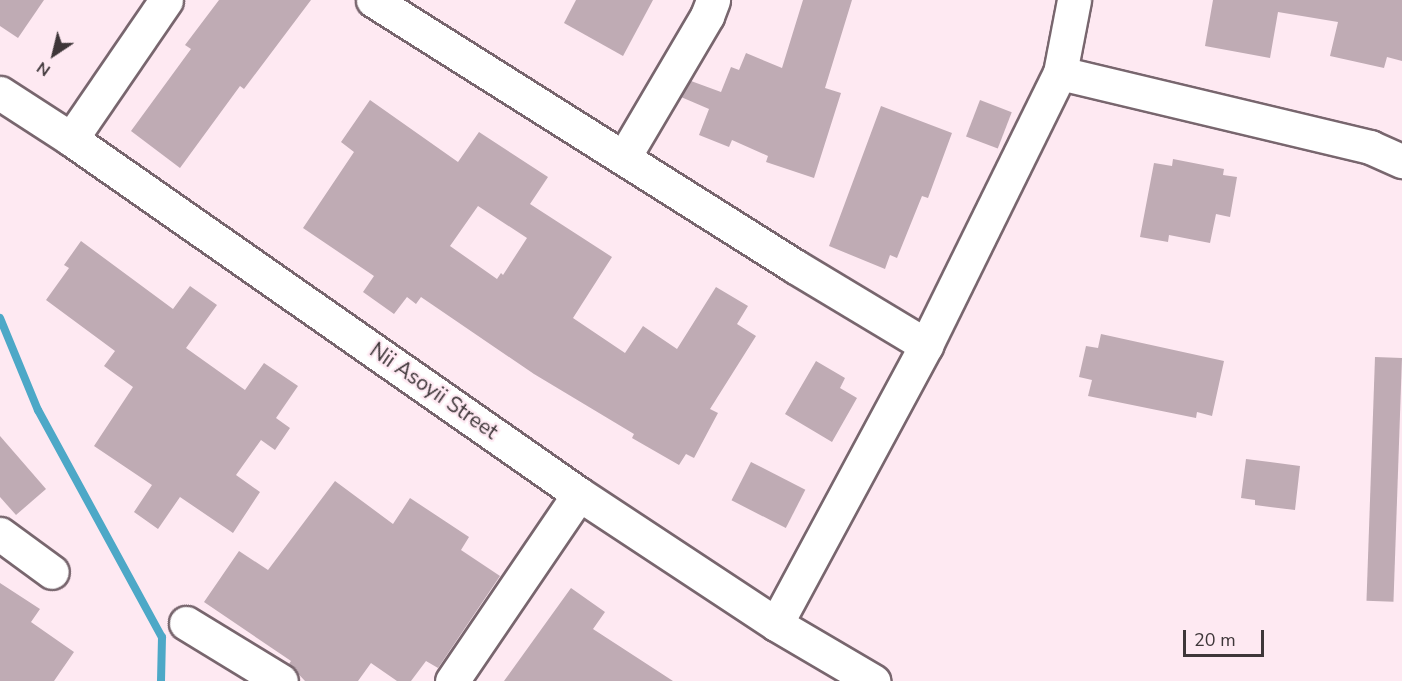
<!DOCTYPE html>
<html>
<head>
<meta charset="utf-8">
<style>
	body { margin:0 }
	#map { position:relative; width:1402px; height:681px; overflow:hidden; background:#fee9f2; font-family:"Nunito Sans",sans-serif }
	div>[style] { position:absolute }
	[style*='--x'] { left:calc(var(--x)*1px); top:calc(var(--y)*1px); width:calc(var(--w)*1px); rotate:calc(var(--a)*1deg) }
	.stream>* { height:8px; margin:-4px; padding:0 4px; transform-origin:4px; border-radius:4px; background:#4da8c7 }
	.building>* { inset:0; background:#bfabb4; transform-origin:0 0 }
	.roads { filter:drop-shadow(2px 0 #78666e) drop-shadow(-2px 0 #78666e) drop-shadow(0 2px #78666e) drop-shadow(0 -2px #78666e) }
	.minor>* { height:33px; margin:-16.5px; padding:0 16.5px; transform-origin:16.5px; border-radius:16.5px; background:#fff }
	span { translate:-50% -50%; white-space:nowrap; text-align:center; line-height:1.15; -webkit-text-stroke:4.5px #fee9f2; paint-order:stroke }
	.street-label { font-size:21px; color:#3e3639 }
	.north { position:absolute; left:24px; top:24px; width:60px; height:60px; -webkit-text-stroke:4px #fee9f2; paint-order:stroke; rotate:215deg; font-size:16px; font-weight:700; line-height:24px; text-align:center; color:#3e3639 }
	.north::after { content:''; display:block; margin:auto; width:21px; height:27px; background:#3e3639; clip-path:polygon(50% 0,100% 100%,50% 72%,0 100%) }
	.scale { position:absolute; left:1183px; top:630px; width:81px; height:27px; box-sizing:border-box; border:3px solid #3e3639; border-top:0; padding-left:8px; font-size:18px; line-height:21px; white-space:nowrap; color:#3e3639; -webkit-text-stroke:4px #fee9f2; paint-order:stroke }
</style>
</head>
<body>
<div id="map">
	<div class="stream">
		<i style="--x:0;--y:318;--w:100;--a:67.6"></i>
		<i style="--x:38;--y:410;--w:259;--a:61.4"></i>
		<i style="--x:162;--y:637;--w:44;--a:91.3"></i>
	</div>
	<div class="building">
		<i style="clip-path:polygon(0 0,44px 0,18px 38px,0 26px)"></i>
		<i style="clip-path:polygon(219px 0,311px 0,244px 89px,240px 86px,180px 168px,131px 131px,191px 49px,185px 45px)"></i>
		<i style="clip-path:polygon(576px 0,653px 0,623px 56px,564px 23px)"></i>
		<i style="clip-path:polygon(803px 0,852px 0,825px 88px,841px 93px,814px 178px,766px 162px,768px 156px,732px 140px,729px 147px,699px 135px,709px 109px,681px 97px,691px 81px,721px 92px,731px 67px,739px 70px,746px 53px,782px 68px)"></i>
		<i style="clip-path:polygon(1213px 0,1402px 0,1402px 61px,1387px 57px,1384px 68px,1330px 56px,1338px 22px,1278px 12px,1270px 58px,1205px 46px)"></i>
		<i style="clip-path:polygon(evenodd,370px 100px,458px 162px,479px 132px,548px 177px,530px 204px,612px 257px,573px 318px,625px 353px,643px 326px,677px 349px,716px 287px,748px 306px,737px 324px,756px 336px,710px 409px,718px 413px,694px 458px,686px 454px,679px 465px,632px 438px,634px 434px,534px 374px,421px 297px,416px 304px,407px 297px,394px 314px,363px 292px,374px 276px,303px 228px,354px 152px,341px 142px,370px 100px,478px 206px,527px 238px,503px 275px,501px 273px,497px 279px,450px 246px,478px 206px)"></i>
		<i style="left:980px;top:100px;width:34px;height:39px;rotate:21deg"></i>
		<i style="clip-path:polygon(881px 106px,952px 133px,928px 198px,922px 196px,897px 258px,890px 255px,885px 269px,829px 246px)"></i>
		<i style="clip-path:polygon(1173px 159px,1224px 169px,1223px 175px,1237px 177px,1230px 217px,1216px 214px,1210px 243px,1169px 235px,1168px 242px,1140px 237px,1154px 163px,1172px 166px)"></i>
		<i style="clip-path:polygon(81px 241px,173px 309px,190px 286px,217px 305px,186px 348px,245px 390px,264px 363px,298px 386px,276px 418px,290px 428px,275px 450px,261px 440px,236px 475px,260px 492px,233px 533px,180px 497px,158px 529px,134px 512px,152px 485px,94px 446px,133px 387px,104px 366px,115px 351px,46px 300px,69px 268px,64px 265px)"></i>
		<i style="clip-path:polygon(1101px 334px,1224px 361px,1212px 416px,1197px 412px,1196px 418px,1088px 396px,1092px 380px,1079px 377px,1086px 346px,1098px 348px)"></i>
		<i style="left:1375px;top:357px;width:27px;height:244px;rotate:2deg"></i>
		<i style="clip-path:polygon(816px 361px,845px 378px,840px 388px,857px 398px,832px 442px,785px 414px)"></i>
		<i style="clip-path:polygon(0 436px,46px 489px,16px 515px,0 497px)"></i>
		<i style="clip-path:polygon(1246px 459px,1300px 466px,1295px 510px,1255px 505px,1255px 500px,1241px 498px)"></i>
		<i style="left:751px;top:462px;width:61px;height:43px;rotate:27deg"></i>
		<i style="clip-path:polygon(335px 481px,393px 524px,410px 498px,469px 537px,461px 550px,500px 576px,438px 668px,426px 661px,411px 681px,397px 681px,371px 663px,358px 681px,305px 681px,289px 664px,291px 661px,204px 602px,239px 551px,268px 570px)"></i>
		<i style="clip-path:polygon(0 583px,40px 609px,31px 622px,74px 652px,54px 681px,0 681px)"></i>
		<i style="clip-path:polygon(571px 588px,605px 612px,593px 629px,673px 681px,504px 681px)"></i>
	</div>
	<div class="roads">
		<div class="minor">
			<i style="--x:373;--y:0;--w:500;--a:32.26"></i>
			<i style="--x:796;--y:267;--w:152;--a:31"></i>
			<i style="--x:1060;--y:73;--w:319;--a:13.4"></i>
			<i style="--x:1370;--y:147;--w:35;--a:24"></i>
			<i style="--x:0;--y:93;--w:85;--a:32.9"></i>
			<i style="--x:71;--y:139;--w:620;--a:34.95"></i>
			<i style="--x:579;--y:494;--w:236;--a:33.4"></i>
			<i style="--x:776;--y:624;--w:113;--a:30.4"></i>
			<i style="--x:71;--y:139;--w:168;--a:-55.6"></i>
			<i style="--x:624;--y:157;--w:164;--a:-59.5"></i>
			<i style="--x:707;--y:16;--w:17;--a:-69"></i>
			<i style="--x:0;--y:534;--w:64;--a:36.2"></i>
			<i style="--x:186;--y:623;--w:111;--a:31.4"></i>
			<i style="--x:776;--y:624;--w:317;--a:-61.7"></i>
			<i style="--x:926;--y:345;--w:303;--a:-63.8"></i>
			<i style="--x:1060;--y:73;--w:74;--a:-79.1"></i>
			<i style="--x:452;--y:681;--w:226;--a:-55.8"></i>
		</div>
	</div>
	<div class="street-label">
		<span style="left:434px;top:391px;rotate:35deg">Nii Asoyii Street</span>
	</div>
	<div class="north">N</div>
	<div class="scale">20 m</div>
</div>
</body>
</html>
